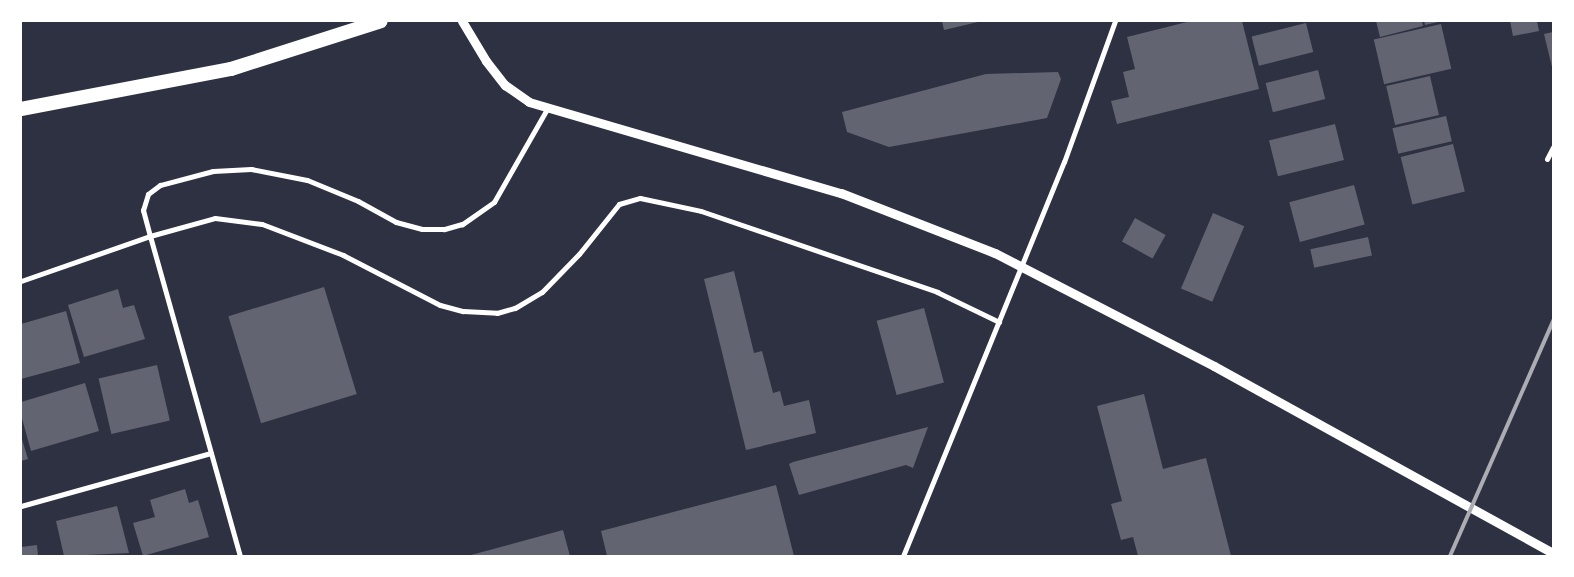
<!DOCTYPE html>
<html>
<head>
<meta charset="utf-8">
<style>
	body { margin:0 }
	#map { position:relative; width:1574px; height:577px; overflow:hidden; background:#2d3142; font-family:"Zilla Slab",serif }
	div>[style] { position:absolute }
	[style*='--x'] { left:calc(var(--x)*1px); top:calc(var(--y)*1px); width:calc(var(--w)*1px); rotate:calc(var(--a)*1deg) }
	.building>* { inset:0; background:#626471; transform-origin:0 0 }
	.minor>* { height:5px; margin:-2.5px; padding:0 2.5px; transform-origin:2.5px; border-radius:2.5px; background:#fff }
	.tertiary>* { height:9px; margin:-4.5px; padding:0 4.5px; transform-origin:4.5px; border-radius:4.5px; background:#fff }
	.trunk>* { height:14px; margin:-7px; padding:0 7px; transform-origin:7px; border-radius:7px; background:#fff }
	.rail>* { height:4px; margin:-2px; padding:0 2px; transform-origin:2px; border-radius:2px; background:#abadb3 }
	span { translate:-50% -50%; white-space:nowrap; text-align:center; line-height:1.15; -webkit-text-stroke:5px #fff; paint-order:stroke }
	.frame { position:absolute; inset:0; border:22px solid #fff; pointer-events:none }
</style>
</head>
<body>
<div id="map">
	<div class="building">
		<i style="clip-path:polygon(942px 21px,978px 21px,978px 22px,944px 30px)"></i>
		<i style="clip-path:polygon(1191px 21px,1242px 21px,1259px 89px,1117px 124px,1111px 101px,1129px 97px,1123px 72px,1135px 69px,1127px 37px)"></i>
		<i style="clip-path:polygon(1376px 21px,1422px 21px,1423px 26px,1380px 37px)"></i>
		<i style="clip-path:polygon(1424px 21px,1438px 21px,1438px 22px,1425px 25px)"></i>
		<i style="clip-path:polygon(1510px 21px,1537px 21px,1539px 31px,1513px 36px)"></i>
		<i style="left:1306px;top:23px;width:30px;height:56px;rotate:76deg"></i>
		<i style="left:1441px;top:24px;width:46px;height:69px;rotate:77deg"></i>
		<i style="clip-path:polygon(1553px 32px,1553px 67px,1552px 67px,1544px 34px)"></i>
		<i style="left:1318px;top:70px;width:30px;height:54px;rotate:76deg"></i>
		<i style="clip-path:polygon(1058px 72px,1061px 79px,1047px 118px,889px 147px,847px 132px,842px 112px,986px 74px)"></i>
		<i style="left:1430px;top:76px;width:40px;height:45px;rotate:77deg"></i>
		<i style="left:1446px;top:116px;width:26px;height:55px;rotate:77deg"></i>
		<i style="left:1335px;top:124px;width:37px;height:68px;rotate:76deg"></i>
		<i style="left:1453px;top:144px;width:49px;height:54px;rotate:76deg"></i>
		<i style="left:1354px;top:185px;width:41px;height:67px;rotate:75deg"></i>
		<i style="left:1213px;top:213px;width:34px;height:82px;rotate:23deg"></i>
		<i style="left:1135px;top:218px;width:35px;height:27px;rotate:29deg"></i>
		<i style="left:1368px;top:237px;width:19px;height:59px;rotate:78deg"></i>
		<i style="clip-path:polygon(734px 271px,754px 353px,762px 351px,773px 393px,780px 391px,784px 406px,809px 400px,816px 433px,746px 450px,704px 279px)"></i>
		<i style="left:324px;top:287px;width:112px;height:100px;rotate:73deg"></i>
		<i style="clip-path:polygon(118px 289px,123px 308px,134px 305px,145px 339px,84px 357px,68px 305px)"></i>
		<i style="left:924px;top:308px;width:77px;height:49px;rotate:75deg"></i>
		<i style="clip-path:polygon(66px 311px,80px 363px,21px 379px,21px 324px)"></i>
		<i style="left:157px;top:365px;width:57px;height:60px;rotate:77deg"></i>
		<i style="clip-path:polygon(85px 383px,99px 431px,31px 451px,21px 415px,21px 402px)"></i>
		<i style="clip-path:polygon(1144px 394px,1163px 469px,1206px 458px,1231px 556px,1138px 556px,1133px 537px,1121px 540px,1111px 504px,1122px 501px,1097px 406px)"></i>
		<i style="clip-path:polygon(928px 427px,913px 468px,906px 465px,799px 495px,789px 464px,793px 462px)"></i>
		<i style="clip-path:polygon(21px 436px,28px 459px,21px 461px)"></i>
		<i style="clip-path:polygon(776px 485px,794px 556px,607px 556px,601px 531px)"></i>
		<i style="clip-path:polygon(185px 489px,189px 503px,198px 500px,209px 537px,143px 556px,133px 523px,155px 517px,150px 500px)"></i>
		<i style="clip-path:polygon(117px 506px,129px 553px,64px 556px,56px 521px)"></i>
		<i style="clip-path:polygon(563px 530px,570px 556px,471px 556px,471px 555px)"></i>
		<i style="clip-path:polygon(37px 545px,38px 556px,21px 556px,21px 547px)"></i>
	</div>
	<div class="minor">
		<i style="--x:547;--y:109;--w:107;--a:119.7"></i>
		<i style="--x:494;--y:202;--w:39;--a:145"></i>
		<i style="--x:462;--y:224;--w:19;--a:164"></i>
		<i style="--x:444;--y:229;--w:22;--a:180"></i>
		<i style="--x:422;--y:229;--w:27;--a:-165"></i>
		<i style="--x:396;--y:222;--w:43;--a:-151.1"></i>
		<i style="--x:358;--y:201;--w:55;--a:-157.6"></i>
		<i style="--x:307;--y:180;--w:57;--a:-168.9"></i>
		<i style="--x:251;--y:169;--w:38;--a:177"></i>
		<i style="--x:213;--y:171;--w:55;--a:165.2"></i>
		<i style="--x:160;--y:185;--w:15;--a:143"></i>
		<i style="--x:148;--y:194;--w:17;--a:107"></i>
		<i style="--x:143;--y:210;--w:27;--a:75"></i>
		<i style="--x:150;--y:236;--w:67;--a:-15.5"></i>
		<i style="--x:215;--y:218;--w:47;--a:7.3"></i>
		<i style="--x:262;--y:224;--w:87;--a:20.9"></i>
		<i style="--x:343;--y:255;--w:109;--a:27.3"></i>
		<i style="--x:440;--y:305;--w:24;--a:15"></i>
		<i style="--x:463;--y:311;--w:34;--a:3"></i>
		<i style="--x:497;--y:313;--w:19;--a:-16"></i>
		<i style="--x:515;--y:308;--w:31;--a:-31"></i>
		<i style="--x:542;--y:292;--w:53;--a:-45.8"></i>
		<i style="--x:579;--y:254;--w:64;--a:-51.3"></i>
		<i style="--x:619;--y:204;--w:22;--a:-16"></i>
		<i style="--x:640;--y:198;--w:62;--a:12"></i>
		<i style="--x:701;--y:211;--w:250;--a:18.9"></i>
		<i style="--x:937;--y:292;--w:69;--a:25.8"></i>
		<i style="--x:1547;--y:159;--w:13;--a:-63"></i>
		<i style="--x:21;--y:281;--w:137;--a:-19.2"></i>
		<i style="--x:150;--y:236;--w:332;--a:74.3"></i>
		<i style="--x:21;--y:506;--w:197;--a:-15.6"></i>
		<i style="--x:903;--y:556;--w:426;--a:-67.8"></i>
		<i style="--x:1064;--y:162;--w:150;--a:-70.1"></i>
	</div>
	<div class="tertiary">
		<i style="--x:462;--y:21;--w:47;--a:59"></i>
		<i style="--x:486;--y:61;--w:31;--a:52"></i>
		<i style="--x:505;--y:85;--w:29;--a:35"></i>
		<i style="--x:529;--y:102;--w:325;--a:16.3"></i>
		<i style="--x:841;--y:193;--w:165;--a:21.3"></i>
		<i style="--x:995;--y:253;--w:246;--a:27.3"></i>
		<i style="--x:1214;--y:366;--w:387;--a:28.9"></i>
	</div>
	<div class="trunk">
		<i style="--x:21;--y:109;--w:214;--a:-10.8"></i>
		<i style="--x:231;--y:69;--w:157;--a:-17.7"></i>
	</div>
	<div class="rail">
		<i style="--x:1450;--y:556;--w:257;--a:-66.3"></i>
	</div>
	<div class="frame"></div>
</div>
</body>
</html>
